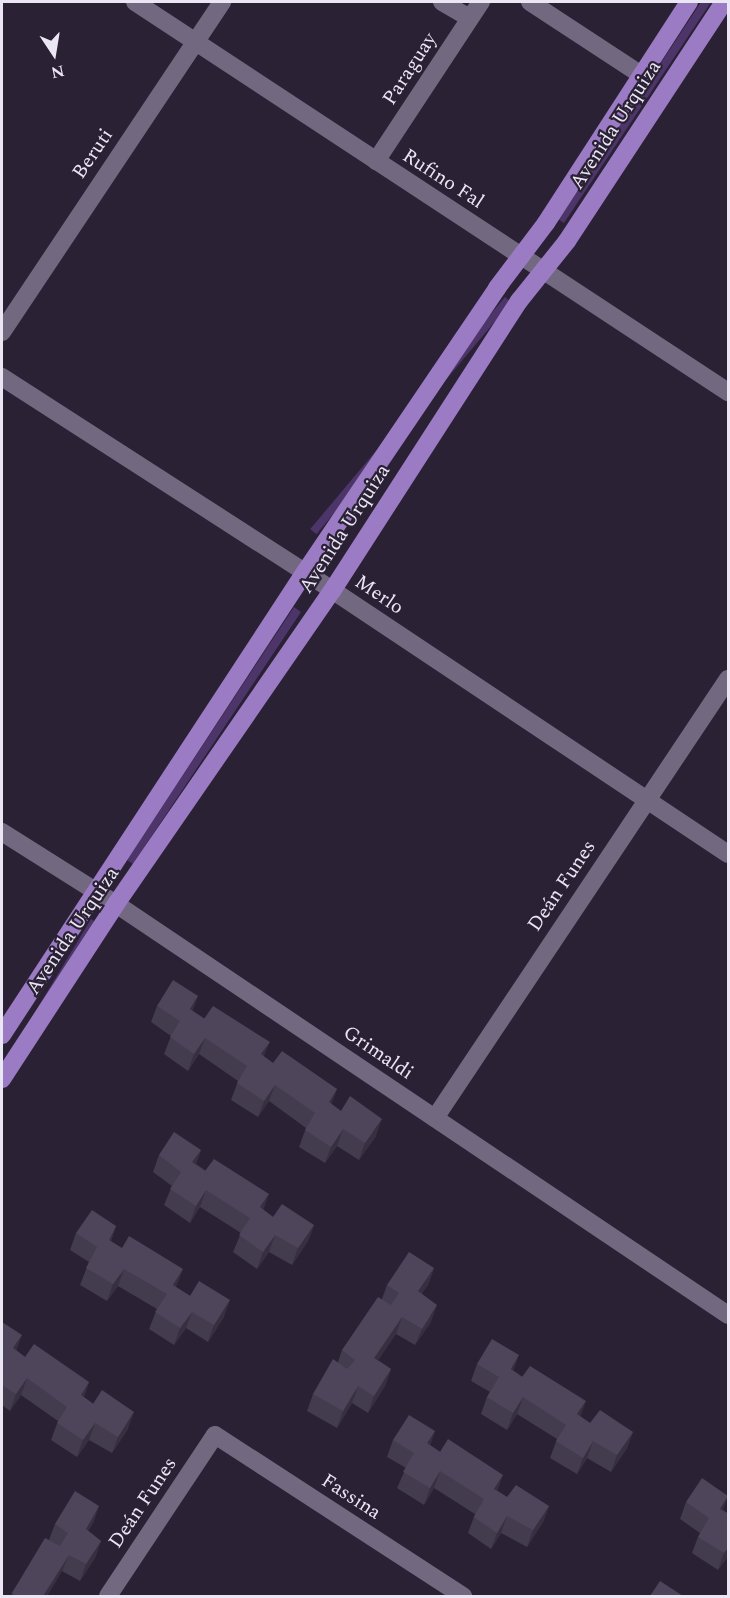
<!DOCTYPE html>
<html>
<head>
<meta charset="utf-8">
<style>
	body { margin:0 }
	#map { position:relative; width:730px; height:1598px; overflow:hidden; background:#2a2135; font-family:Spectral,serif }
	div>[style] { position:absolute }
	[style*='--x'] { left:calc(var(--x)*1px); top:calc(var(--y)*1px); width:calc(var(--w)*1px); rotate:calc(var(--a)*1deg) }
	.green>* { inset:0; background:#4d356a; transform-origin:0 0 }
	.minor>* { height:18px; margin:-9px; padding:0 9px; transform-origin:9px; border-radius:9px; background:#726980 }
	.major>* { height:18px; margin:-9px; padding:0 9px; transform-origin:9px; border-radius:9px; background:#9b7bc4 }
	.wall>* { inset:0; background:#433b4e }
	.shaded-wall>* { inset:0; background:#373040 }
	.building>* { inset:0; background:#4e455b }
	span { translate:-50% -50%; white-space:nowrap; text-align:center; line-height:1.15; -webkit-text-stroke:4.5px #2a2135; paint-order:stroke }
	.street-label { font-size:20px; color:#ebe6f3 }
	.frame { position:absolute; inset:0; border:3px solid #ebe6f3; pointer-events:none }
	.north { position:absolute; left:24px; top:24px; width:60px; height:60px; -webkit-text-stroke:4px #2a2135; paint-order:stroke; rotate:168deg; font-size:16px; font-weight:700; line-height:24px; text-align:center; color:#ebe6f3 }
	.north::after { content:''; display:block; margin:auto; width:21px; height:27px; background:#ebe6f3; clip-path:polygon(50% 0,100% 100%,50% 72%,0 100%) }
</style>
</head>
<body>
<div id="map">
	<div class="green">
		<i style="clip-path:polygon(701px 2px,711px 2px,564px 223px,558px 219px)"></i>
		<i style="left:505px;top:297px;width:8px;height:303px;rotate:40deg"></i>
		<i style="clip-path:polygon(294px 607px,301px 612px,133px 864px,127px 860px)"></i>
		<i style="left:91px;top:919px;width:6px;height:162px;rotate:31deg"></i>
	</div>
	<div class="minor">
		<i style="--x:135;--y:2;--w:710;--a:33.33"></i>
		<i style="--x:442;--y:2;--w:32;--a:30"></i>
		<i style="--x:530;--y:2;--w:135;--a:33.2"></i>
		<i style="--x:376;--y:161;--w:191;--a:-56.6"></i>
		<i style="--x:2;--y:332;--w:397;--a:-56.3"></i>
		<i style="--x:2;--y:377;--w:360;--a:32.8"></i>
		<i style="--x:305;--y:572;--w:508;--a:33.69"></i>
		<i style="--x:2;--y:832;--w:135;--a:32.3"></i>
		<i style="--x:116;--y:904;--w:737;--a:33.88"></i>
		<i style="--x:435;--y:1118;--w:528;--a:-56.28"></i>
		<i style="--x:108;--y:1596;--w:193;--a:-56.4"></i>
		<i style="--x:215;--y:1435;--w:296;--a:33"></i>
	</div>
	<div class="major">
		<i style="--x:2;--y:1035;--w:553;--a:-56.8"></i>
		<i style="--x:305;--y:572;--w:343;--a:-55.9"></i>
		<i style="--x:497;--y:288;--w:81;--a:-53"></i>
		<i style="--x:546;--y:223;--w:263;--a:-57.1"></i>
		<i style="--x:2;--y:1079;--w:209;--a:-56.9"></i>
		<i style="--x:116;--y:904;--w:380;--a:-55.4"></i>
		<i style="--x:332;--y:591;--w:345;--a:-57.2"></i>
		<i style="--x:519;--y:301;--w:77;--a:-51.3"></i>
		<i style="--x:567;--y:241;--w:286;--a:-56.7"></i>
	</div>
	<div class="wall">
		<i style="clip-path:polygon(157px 1006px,193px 1011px,273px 1063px,337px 1089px,331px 1104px,376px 1136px,359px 1160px,337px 1146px,325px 1163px,299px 1147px,306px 1128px,269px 1101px,258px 1117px,231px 1100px,238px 1081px,199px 1054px,188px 1071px,164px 1054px,171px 1036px,151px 1022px)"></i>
		<i style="clip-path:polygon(201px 1150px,196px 1164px,273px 1217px,314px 1225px,308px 1241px,292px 1265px,269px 1252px,257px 1269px,233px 1252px,241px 1233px,200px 1207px,190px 1223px,164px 1205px,172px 1186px,153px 1172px,159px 1155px)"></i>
		<i style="clip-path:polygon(116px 1226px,111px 1241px,176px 1287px,224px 1317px,208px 1342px,186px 1328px,174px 1345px,149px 1329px,157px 1309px,118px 1286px,107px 1301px,80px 1285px,89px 1262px,70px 1250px,76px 1233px)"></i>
		<i style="clip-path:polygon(434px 1268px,428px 1285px,422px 1293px,431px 1322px,415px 1345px,396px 1334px,378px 1360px,391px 1369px,385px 1386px,368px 1413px,352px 1403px,337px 1428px,307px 1411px,313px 1394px,338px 1362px,342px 1350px,382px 1299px,387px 1285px)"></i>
		<i style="clip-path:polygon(2px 1322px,16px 1350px,25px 1357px,89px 1382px,84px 1397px,128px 1429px,112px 1453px,89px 1440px,77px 1457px,51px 1440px,58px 1421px,21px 1395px,10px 1411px,2px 1405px)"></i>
		<i style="clip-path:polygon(477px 1364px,514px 1371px,590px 1423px,633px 1432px,627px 1448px,611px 1472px,587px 1458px,577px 1474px,550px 1458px,557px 1439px,517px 1414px,507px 1430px,481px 1414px,487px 1397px,490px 1392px,471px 1381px)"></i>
		<i style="clip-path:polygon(435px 1431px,430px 1445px,498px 1491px,507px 1497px,549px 1506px,543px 1522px,527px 1547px,501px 1533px,491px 1549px,468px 1533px,475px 1514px,434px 1488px,424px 1505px,397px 1488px,406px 1468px,387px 1457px,393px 1440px)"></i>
		<i style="clip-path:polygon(686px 1502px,723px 1510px,729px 1514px,729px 1555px,718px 1570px,692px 1553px,698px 1537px,700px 1533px,680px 1519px)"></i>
		<i style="clip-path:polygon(99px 1506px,93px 1523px,88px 1531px,101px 1541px,95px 1558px,80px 1581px,62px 1571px,47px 1596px,11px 1596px,12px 1593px,49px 1540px,55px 1524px)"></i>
	</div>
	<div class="shaded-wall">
		<i style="clip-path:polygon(198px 996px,192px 1013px,190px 1009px)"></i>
		<i style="clip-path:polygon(205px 1038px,199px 1054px,188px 1071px,194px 1054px)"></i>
		<i style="clip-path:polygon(270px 1042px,263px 1058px,261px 1054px)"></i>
		<i style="clip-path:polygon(275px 1085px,269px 1101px,258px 1117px,264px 1101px)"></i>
		<i style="clip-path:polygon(337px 1089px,331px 1105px,329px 1102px)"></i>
		<i style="clip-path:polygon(382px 1119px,376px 1136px,359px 1160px,365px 1143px)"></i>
		<i style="clip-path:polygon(343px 1129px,337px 1146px,325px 1163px,331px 1147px)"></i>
		<i style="clip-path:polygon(201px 1150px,195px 1167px,192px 1162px)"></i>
		<i style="clip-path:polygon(206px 1190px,200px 1207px,190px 1223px,196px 1206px)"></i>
		<i style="clip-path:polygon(269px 1194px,263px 1211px,260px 1207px)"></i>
		<i style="clip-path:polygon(314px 1225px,308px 1241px,292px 1265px,298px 1248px)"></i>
		<i style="clip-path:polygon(116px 1226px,110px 1243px,109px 1240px)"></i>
		<i style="clip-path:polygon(275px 1235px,269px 1252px,257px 1269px,263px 1252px)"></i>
		<i style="clip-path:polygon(434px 1268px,428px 1285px,412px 1307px,418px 1291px)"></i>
		<i style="clip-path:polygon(124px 1269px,118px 1286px,107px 1301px,113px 1284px)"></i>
		<i style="clip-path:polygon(183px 1269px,177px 1285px,167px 1302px,173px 1285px)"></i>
		<i style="clip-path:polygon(230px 1300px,224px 1317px,208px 1342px,214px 1325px)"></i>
		<i style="clip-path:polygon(437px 1305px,431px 1322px,415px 1345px,422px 1329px)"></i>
		<i style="clip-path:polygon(192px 1312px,186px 1328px,174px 1345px,180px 1328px)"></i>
		<i style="clip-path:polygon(402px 1317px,396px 1334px,368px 1375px,374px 1358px)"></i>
		<i style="clip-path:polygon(22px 1335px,16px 1352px,13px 1348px)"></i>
		<i style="clip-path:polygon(519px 1355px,513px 1372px,511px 1369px)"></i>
		<i style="clip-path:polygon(391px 1369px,385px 1386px,368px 1413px,374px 1396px)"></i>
		<i style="clip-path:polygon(27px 1378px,21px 1395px,10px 1411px,16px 1394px)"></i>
		<i style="clip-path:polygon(89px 1382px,83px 1399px,81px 1395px)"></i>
		<i style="clip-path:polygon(358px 1386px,352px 1403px,337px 1428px,343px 1411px)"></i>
		<i style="clip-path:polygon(523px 1397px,517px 1414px,507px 1430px,513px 1413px)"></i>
		<i style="clip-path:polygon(586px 1401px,580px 1418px,577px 1414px)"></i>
		<i style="clip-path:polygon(134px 1412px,128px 1429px,112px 1453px,118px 1437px)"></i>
		<i style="clip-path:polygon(95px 1423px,89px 1440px,77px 1457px,83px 1440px)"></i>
		<i style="clip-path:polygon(435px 1431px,429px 1447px,427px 1443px)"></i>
		<i style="clip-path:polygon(633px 1432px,627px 1448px,611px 1472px,617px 1455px)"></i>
		<i style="clip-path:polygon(593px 1441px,587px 1458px,577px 1474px,583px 1458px)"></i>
		<i style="clip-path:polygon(440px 1471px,434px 1488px,424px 1505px,430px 1488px)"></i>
		<i style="clip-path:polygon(503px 1475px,497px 1492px,494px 1489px)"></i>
		<i style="clip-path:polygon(728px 1496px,722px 1513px,720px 1509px)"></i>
		<i style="clip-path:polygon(99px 1506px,93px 1523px,80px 1545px,86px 1529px)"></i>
		<i style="clip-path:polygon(549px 1506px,543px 1522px,527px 1547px,533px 1530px)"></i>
		<i style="clip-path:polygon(507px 1516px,501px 1533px,491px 1549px,497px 1533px)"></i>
		<i style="clip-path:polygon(101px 1541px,95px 1558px,80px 1581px,86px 1564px)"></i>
		<i style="clip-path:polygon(729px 1547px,729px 1555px,718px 1570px,724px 1553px)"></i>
		<i style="clip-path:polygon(69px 1555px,62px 1571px,47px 1596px,43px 1596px)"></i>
	</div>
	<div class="building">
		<i style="clip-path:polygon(173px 980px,198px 996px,190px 1009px,204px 1019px,213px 1006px,270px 1042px,261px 1054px,273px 1063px,282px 1051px,337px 1089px,329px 1102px,341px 1111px,350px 1096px,382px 1119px,365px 1143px,343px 1129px,331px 1147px,305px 1130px,315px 1113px,275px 1085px,264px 1101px,237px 1083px,247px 1066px,205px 1038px,194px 1054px,170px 1037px,180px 1021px,157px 1006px)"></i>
		<i style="clip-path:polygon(174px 1132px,201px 1150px,192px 1162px,205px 1171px,214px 1159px,269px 1194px,260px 1207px,273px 1217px,282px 1204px,314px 1225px,298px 1248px,275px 1235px,263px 1252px,239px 1235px,250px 1218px,206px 1190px,196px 1206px,170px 1189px,181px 1172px,159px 1155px)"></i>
		<i style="clip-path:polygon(92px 1210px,116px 1226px,109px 1240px,122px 1248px,129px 1236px,183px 1269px,173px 1285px,190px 1296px,199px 1281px,230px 1300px,214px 1325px,192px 1312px,180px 1328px,155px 1312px,167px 1294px,124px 1269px,113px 1284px,86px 1268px,97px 1247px,76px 1233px)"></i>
		<i style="clip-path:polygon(409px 1252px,434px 1268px,418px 1291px,437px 1305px,422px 1329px,402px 1317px,374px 1358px,391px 1369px,374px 1396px,358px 1386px,343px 1411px,313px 1394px,333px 1359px,347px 1369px,355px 1360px,342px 1350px,378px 1297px,391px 1305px,399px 1293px,387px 1285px)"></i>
		<i style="clip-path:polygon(2px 1322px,22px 1335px,13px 1348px,25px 1357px,34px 1344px,89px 1382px,81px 1395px,93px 1404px,102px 1390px,134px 1412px,118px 1437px,95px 1423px,83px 1440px,57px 1423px,67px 1407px,27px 1378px,16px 1394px,2px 1385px)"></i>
		<i style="clip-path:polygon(492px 1339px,519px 1355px,511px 1369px,522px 1377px,530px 1366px,586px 1401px,577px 1414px,590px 1423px,600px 1410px,633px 1432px,617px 1455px,593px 1441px,583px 1458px,556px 1441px,566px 1425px,523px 1397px,513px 1413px,487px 1397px,499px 1377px,477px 1364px)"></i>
		<i style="clip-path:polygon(409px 1415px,435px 1431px,427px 1443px,440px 1452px,448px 1439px,503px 1475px,494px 1489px,507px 1497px,516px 1485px,549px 1506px,533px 1530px,507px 1516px,497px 1533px,474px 1517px,484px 1499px,440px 1471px,430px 1488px,403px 1472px,414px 1453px,393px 1440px)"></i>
		<i style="clip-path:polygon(702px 1478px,728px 1496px,720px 1509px,729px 1514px,729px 1547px,724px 1553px,698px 1537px,709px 1518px,686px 1502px)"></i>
		<i style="clip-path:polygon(75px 1491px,99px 1506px,86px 1529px,101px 1541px,86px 1564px,69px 1555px,43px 1596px,16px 1596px,12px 1593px,45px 1538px,60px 1546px,68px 1533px,55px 1524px)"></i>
		<i style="clip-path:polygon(660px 1581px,683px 1596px,650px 1596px)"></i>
	</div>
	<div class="street-label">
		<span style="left:410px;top:69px;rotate:-57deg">Paraguay</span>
		<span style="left:616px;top:125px;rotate:-57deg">Avenida Urquiza</span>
		<span style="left:93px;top:154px;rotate:-56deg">Beruti</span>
		<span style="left:443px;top:179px;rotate:33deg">Rufino Fal</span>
		<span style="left:345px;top:529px;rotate:-57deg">Avenida Urquiza</span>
		<span style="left:379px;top:595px;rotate:34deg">Merlo</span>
		<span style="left:562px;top:886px;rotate:-56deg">Deán Funes</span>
		<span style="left:73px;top:931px;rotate:-56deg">Avenida Urquiza</span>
		<span style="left:378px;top:1053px;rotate:34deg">Grimaldi</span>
		<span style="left:351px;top:1497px;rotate:33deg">Fassina</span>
		<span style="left:143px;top:1503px;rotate:-56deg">Deán Funes</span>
	</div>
	<div class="frame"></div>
	<div class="north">N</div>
</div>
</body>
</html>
